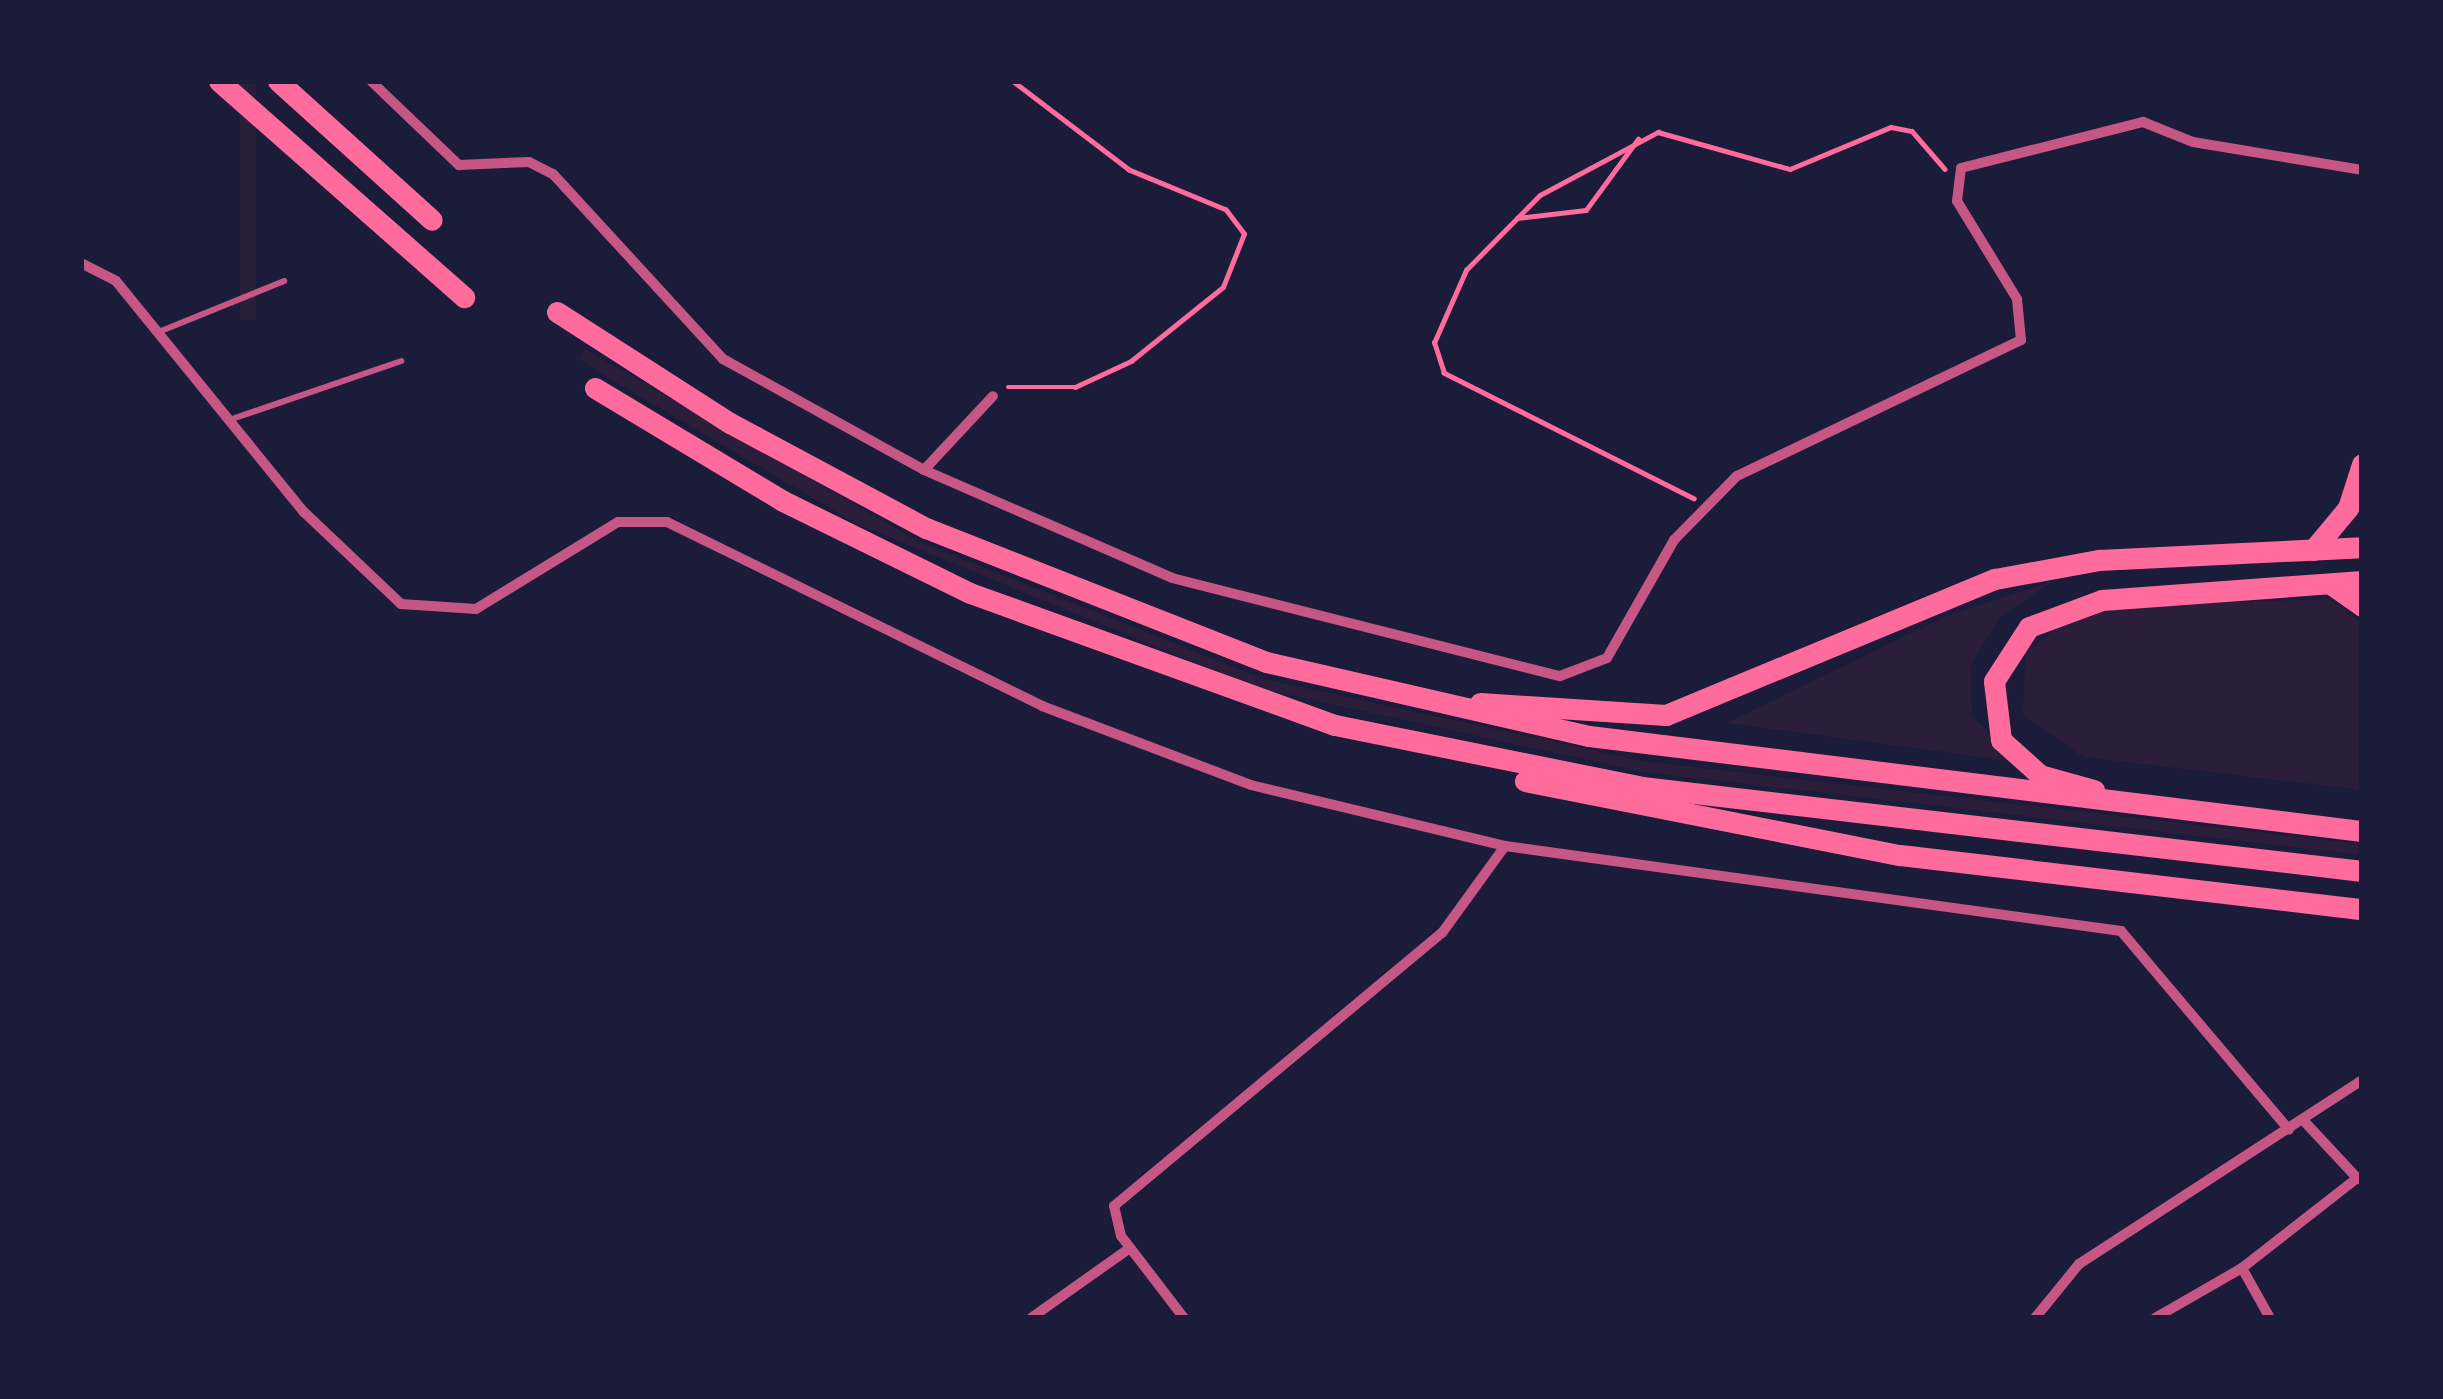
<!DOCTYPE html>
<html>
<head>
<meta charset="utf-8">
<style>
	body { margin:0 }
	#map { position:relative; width:2443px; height:1399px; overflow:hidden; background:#1b1b3a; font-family:Ubuntu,sans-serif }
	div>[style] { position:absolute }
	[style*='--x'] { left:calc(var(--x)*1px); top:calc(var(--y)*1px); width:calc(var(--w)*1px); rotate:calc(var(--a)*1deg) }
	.green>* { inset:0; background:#2a1e3b; transform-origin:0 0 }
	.path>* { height:4.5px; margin:-2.25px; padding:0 2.25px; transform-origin:2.25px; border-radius:2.25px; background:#ff6b9d }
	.service>* { height:6px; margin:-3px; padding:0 3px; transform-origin:3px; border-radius:3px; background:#c65784 }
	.minor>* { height:10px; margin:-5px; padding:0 5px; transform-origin:5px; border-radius:5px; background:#c65784 }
	.motorway>* { height:21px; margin:-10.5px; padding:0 10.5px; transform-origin:10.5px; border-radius:10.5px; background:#ff6b9d }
	span { translate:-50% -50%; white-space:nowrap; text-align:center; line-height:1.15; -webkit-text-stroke:9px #1b1b3a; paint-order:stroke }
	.frame { position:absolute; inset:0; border:84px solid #1b1b3a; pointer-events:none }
</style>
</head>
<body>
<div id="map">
	<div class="green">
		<i style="left:240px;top:81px;width:16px;height:239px"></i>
		<i style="clip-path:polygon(585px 349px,916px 540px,1260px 678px,1642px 761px,2362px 844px,2362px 855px,1644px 772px,1257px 688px,857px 524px,604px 375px,579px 359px)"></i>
		<i style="clip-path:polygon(2051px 582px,1999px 618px,1971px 665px,1972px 716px,2018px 762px,1727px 723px,1942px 618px)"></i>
		<i style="clip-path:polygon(2330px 599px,2362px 623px,2362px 790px,2083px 757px,2023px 714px,2025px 654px,2059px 625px,2111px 606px)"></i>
	</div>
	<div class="path">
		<i style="--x:1517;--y:218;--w:69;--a:-6.6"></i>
		<i style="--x:1586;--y:210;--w:88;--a:-53.8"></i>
		<i style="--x:1008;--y:387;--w:67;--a:0"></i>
		<i style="--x:1075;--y:387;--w:62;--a:-24.9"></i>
		<i style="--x:1131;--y:361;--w:118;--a:-38.8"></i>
		<i style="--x:1223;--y:287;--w:57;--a:-68.4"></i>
		<i style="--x:1244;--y:234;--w:30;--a:-127"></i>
		<i style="--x:1226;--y:210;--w:105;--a:-157.6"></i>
		<i style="--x:1129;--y:170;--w:147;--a:-142.7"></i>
		<i style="--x:1694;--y:499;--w:280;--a:-153.3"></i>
		<i style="--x:1444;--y:373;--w:32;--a:-108"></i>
		<i style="--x:1434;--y:343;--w:80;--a:-66.3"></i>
		<i style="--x:1466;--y:270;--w:105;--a:-45.4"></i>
		<i style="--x:1540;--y:195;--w:134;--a:-28.1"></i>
		<i style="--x:1658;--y:132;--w:137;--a:15.7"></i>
		<i style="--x:1790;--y:169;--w:109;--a:-22.6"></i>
		<i style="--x:1891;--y:127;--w:21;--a:11"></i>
		<i style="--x:1912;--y:131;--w:50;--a:49"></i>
	</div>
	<div class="service">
		<i style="--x:161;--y:331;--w:133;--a:-22.1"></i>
		<i style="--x:232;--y:419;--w:179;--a:-18.9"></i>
	</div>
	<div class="minor">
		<i style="--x:371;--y:81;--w:122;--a:43.7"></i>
		<i style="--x:459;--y:165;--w:70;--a:-2.5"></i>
		<i style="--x:529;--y:162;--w:27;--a:27"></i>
		<i style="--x:553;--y:174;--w:251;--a:47.4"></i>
		<i style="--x:723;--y:359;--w:230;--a:28.9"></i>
		<i style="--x:924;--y:470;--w:270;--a:23.5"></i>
		<i style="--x:1172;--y:578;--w:400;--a:14.2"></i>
		<i style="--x:1560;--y:676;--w:50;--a:-21"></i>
		<i style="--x:1607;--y:658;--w:136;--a:-60.4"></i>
		<i style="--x:1674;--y:540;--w:90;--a:-45.5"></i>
		<i style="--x:1737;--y:476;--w:315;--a:-25.6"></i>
		<i style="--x:2021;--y:340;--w:41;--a:-95.6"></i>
		<i style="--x:2017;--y:299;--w:115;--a:-121.5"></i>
		<i style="--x:1957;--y:201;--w:33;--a:-83"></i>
		<i style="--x:1961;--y:168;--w:188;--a:-14.2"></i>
		<i style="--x:2143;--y:122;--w:54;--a:21.8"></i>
		<i style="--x:2193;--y:142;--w:171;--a:9.4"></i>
		<i style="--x:81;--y:263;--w:39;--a:27"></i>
		<i style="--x:116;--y:281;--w:298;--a:50.9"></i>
		<i style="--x:304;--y:512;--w:134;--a:43.5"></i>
		<i style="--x:401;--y:604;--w:75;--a:3.8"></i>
		<i style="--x:476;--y:609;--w:167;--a:-31.5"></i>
		<i style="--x:618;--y:522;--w:49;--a:0"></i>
		<i style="--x:667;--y:522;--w:418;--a:26.1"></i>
		<i style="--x:1042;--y:706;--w:223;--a:20.7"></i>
		<i style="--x:1251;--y:785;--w:261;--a:13.5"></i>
		<i style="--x:1505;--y:846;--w:622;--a:7.86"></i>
		<i style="--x:2121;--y:931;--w:260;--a:49.8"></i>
		<i style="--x:924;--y:470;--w:101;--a:-47"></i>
		<i style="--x:2303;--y:1120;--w:81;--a:47"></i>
		<i style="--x:2242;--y:1268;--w:57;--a:60.8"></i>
		<i style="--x:1031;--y:1318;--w:121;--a:-35.3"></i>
		<i style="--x:1184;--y:1318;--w:103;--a:-127.5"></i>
		<i style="--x:1121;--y:1236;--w:31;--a:-103"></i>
		<i style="--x:1114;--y:1206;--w:427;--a:-39.8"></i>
		<i style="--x:1442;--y:933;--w:107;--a:-54.1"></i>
		<i style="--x:2035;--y:1318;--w:70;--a:-50.8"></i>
		<i style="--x:2079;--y:1264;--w:338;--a:-33"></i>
		<i style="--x:2155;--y:1318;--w:100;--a:-29.9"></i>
		<i style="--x:2242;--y:1268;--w:146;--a:-38"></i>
	</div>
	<div class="motorway">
		<i style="--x:219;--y:81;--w:327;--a:41.4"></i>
		<i style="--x:278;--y:81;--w:207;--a:42.1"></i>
		<i style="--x:557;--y:312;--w:206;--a:32.7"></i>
		<i style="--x:730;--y:423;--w:222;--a:28.2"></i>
		<i style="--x:926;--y:528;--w:365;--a:21.5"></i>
		<i style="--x:1266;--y:662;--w:331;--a:12.9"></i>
		<i style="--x:1589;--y:736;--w:779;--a:7.01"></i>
		<i style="--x:595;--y:388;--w:219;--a:31"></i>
		<i style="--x:783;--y:501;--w:208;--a:26.2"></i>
		<i style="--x:970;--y:593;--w:388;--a:19.9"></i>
		<i style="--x:1335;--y:725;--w:313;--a:11.4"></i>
		<i style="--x:1642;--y:787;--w:725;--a:6.65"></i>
		<i style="--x:2313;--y:550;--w:55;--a:-50.2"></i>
		<i style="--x:2348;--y:508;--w:46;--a:-72.3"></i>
		<i style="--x:2332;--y:585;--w:37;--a:35"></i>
		<i style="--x:1480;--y:703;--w:186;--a:3.7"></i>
		<i style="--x:1666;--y:715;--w:356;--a:-22.5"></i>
		<i style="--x:1995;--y:579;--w:106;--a:-10.4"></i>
		<i style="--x:2099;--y:560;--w:263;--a:-2.8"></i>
		<i style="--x:1525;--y:781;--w:382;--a:11.2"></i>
		<i style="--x:1900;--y:855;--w:465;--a:6.7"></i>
		<i style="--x:2094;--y:790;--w:56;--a:-164.5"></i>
		<i style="--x:2040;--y:775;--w:52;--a:-138.1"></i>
		<i style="--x:2001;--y:740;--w:59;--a:-96.8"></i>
		<i style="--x:1994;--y:681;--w:64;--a:-57.1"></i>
		<i style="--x:2029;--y:627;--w:78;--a:-20.3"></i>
		<i style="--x:2102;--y:600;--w:261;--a:-4.2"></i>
	</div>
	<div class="frame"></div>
</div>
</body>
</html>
